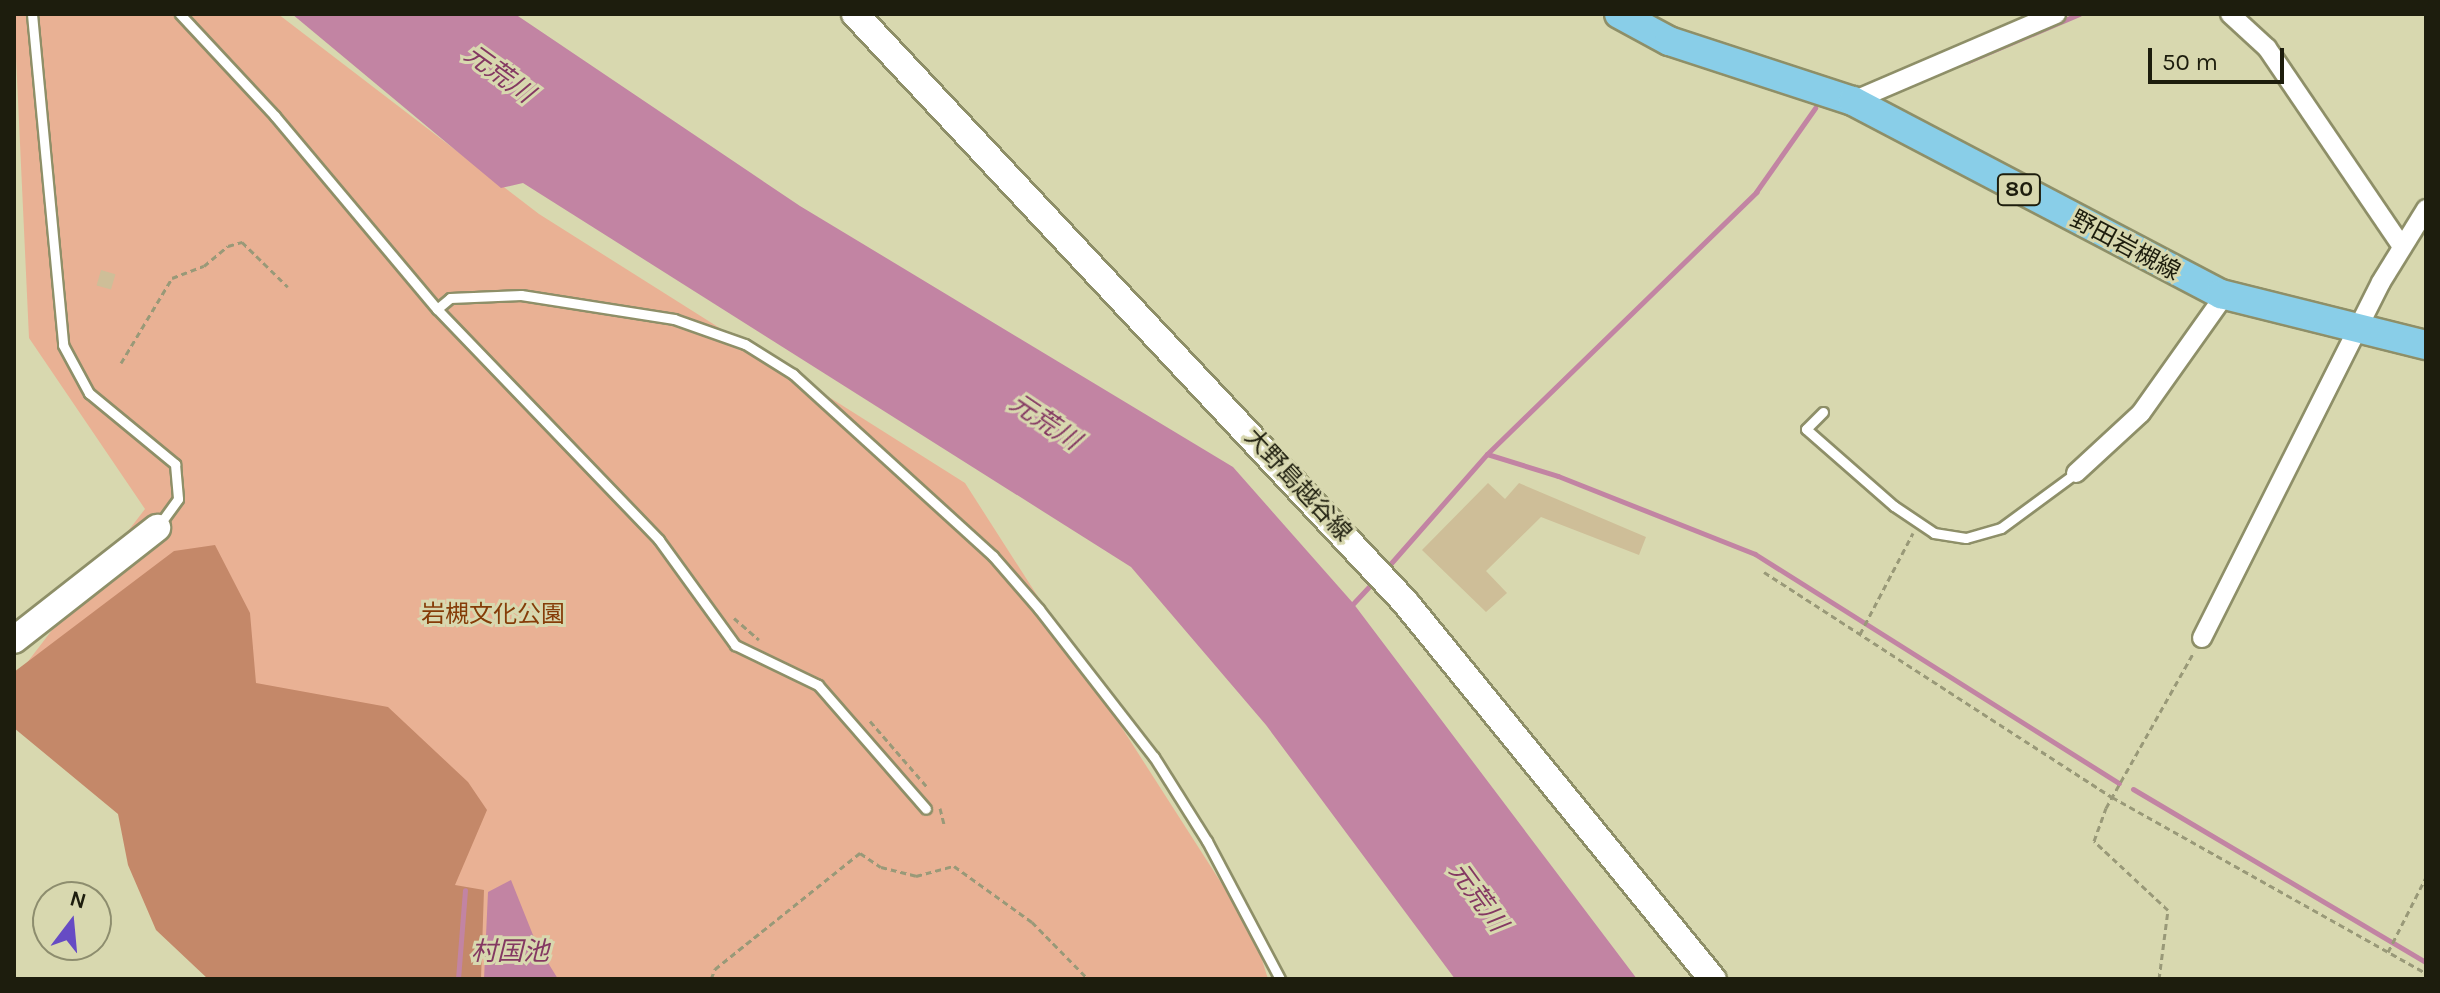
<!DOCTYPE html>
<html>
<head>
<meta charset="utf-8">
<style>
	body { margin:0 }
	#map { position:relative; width:2440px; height:993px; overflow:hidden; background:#d8d8af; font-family:Karla,"Noto Sans JP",sans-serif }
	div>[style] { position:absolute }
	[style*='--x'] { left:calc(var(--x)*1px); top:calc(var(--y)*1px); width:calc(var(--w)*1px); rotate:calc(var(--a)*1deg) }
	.green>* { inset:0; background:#e9b194 }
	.forest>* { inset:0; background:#c48869 }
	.water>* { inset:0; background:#c284a3 }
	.stream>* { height:5px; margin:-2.5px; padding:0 2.5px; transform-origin:2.5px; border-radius:2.5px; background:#c284a3 }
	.building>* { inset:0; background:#cebe98; transform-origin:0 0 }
	.path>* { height:3px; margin-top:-1.5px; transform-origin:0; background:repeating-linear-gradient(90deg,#999978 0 6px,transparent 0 10px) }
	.roads { filter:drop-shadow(2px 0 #8e8f68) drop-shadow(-2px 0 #8e8f68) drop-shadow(0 2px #8e8f68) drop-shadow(0 -2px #8e8f68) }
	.lane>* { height:9px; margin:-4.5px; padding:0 4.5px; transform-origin:4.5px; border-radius:4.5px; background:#fff }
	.street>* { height:18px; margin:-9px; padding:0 9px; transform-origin:9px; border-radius:9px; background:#fff }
	.secondary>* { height:26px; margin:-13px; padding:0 13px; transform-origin:13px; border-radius:13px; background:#fff }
	.primary>* { height:28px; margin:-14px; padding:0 14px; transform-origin:14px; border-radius:14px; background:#89cee8 }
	span { translate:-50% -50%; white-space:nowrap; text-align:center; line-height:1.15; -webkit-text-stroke:6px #d8d8af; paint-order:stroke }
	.shield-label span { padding:2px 6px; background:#d8d8af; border:2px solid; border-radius:6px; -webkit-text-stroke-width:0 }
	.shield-label { font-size:22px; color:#1d1d0d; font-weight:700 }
	.street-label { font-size:24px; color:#1d1d0d }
	.park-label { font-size:24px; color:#853c08 }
	.water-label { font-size:26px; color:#843862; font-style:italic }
	.frame { position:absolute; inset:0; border:16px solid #1d1d0d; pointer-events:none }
	.north { position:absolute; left:32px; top:881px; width:80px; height:80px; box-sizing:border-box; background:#d8d8af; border:2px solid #8d8d6e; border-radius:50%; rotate:16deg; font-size:22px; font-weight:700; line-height:32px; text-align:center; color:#1d1d0d }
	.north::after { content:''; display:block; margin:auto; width:28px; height:36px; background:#664bc4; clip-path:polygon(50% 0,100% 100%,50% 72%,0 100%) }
	.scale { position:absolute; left:2148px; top:48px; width:136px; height:36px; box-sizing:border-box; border:4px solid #1d1d0d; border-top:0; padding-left:10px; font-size:24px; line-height:28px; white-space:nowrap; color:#1d1d0d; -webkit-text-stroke:6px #d8d8af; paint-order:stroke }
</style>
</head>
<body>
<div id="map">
	<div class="green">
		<i style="clip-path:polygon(14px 14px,278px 14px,539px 214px,965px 483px,1254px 934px,1268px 979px,231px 979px,220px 902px,16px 677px,145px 509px,29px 338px)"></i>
	</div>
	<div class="forest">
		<i style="clip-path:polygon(215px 545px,250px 613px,256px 683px,388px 707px,468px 782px,487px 810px,455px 885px,484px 890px,481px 979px,208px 979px,156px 930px,128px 865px,118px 814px,14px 728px,14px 672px,174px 551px)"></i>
	</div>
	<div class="water">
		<i style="clip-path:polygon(292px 14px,515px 14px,800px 206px,1233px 467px,1353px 603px,1637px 979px,1455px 979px,1266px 725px,1131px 567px,523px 183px,501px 188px)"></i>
		<i style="clip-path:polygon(511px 880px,537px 945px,558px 979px,484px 979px,488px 892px)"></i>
	</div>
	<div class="stream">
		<i style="--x:1966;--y:62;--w:123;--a:-23"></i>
		<i style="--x:1487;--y:454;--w:74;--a:17.2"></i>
		<i style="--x:1558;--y:476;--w:212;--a:21.6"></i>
		<i style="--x:1755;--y:554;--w:430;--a:32.2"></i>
		<i style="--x:1385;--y:570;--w:154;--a:-48.7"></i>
		<i style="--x:1487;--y:454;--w:376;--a:-44.2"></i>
		<i style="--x:1756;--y:192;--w:103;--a:-54.9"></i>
		<i style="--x:1349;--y:608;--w:38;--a:-47"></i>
		<i style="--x:2133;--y:789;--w:340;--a:30.6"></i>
		<i style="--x:458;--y:979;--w:89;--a:-85.5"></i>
	</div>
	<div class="building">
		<i style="left:101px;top:270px;width:15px;height:16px;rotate:16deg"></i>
		<i style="clip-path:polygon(1488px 483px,1505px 499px,1519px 483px,1646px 537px,1639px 555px,1541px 517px,1486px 571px,1507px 593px,1486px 612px,1422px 550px)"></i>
	</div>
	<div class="path">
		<i style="--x:121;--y:363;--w:99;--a:-59"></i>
		<i style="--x:172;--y:278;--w:34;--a:-21"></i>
		<i style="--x:204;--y:266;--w:31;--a:-40"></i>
		<i style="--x:228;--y:246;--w:15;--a:-16"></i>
		<i style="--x:242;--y:242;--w:64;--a:44.4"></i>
		<i style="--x:1764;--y:572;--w:414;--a:32.9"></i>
		<i style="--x:2112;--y:797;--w:360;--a:29.3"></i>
		<i style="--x:734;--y:618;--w:33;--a:41"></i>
		<i style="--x:1860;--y:634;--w:114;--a:-62.3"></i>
		<i style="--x:870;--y:721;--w:89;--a:49.1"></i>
		<i style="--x:940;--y:808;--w:16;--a:76"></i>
		<i style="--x:2388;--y:952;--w:84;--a:-63.1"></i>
		<i style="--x:711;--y:979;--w:11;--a:-68"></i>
		<i style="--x:715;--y:969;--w:186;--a:-38.7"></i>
		<i style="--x:860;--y:853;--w:25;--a:34"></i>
		<i style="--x:881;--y:867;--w:36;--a:14"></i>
		<i style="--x:916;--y:876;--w:39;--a:-15"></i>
		<i style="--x:954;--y:866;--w:96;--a:35.7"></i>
		<i style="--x:1032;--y:922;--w:80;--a:45.5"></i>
		<i style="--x:2159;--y:979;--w:70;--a:-82.6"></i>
		<i style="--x:2168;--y:910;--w:101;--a:-137"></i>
		<i style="--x:2094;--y:841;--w:35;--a:-70"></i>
		<i style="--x:2106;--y:808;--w:179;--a:-60.6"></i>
	</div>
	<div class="roads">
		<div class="lane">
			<i style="--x:32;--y:14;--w:332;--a:84.6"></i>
			<i style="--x:63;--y:345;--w:55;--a:61.6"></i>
			<i style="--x:89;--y:393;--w:112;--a:39.5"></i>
			<i style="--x:175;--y:464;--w:35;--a:85"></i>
			<i style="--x:178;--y:499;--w:32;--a:126"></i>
			<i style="--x:180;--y:14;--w:139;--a:47"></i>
			<i style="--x:275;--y:116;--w:252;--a:50"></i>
			<i style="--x:437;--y:309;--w:320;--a:46.1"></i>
			<i style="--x:659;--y:540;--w:130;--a:54.1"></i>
			<i style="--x:735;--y:645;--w:92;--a:25.7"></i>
			<i style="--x:818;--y:685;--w:164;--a:48.9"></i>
			<i style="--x:437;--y:309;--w:17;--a:-40"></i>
			<i style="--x:450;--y:298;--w:71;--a:-2.4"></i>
			<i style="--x:521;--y:295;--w:155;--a:8.9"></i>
			<i style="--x:674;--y:319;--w:75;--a:19.4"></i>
			<i style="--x:745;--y:344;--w:57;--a:32"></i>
			<i style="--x:793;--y:374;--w:270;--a:42.3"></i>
			<i style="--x:993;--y:556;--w:70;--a:49"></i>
			<i style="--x:1039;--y:609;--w:187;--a:52.2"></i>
			<i style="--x:1154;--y:757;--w:99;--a:57.8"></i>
			<i style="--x:1207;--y:841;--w:156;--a:62.1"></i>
			<i style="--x:1823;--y:412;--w:24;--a:135"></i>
			<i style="--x:1806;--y:429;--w:117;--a:41.2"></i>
			<i style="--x:1894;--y:506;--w:48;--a:34"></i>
			<i style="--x:1934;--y:533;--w:32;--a:9"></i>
			<i style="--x:1966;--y:538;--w:36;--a:-16"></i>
			<i style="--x:2001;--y:528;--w:93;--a:-36.3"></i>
		</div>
		<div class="street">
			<i style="--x:2230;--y:14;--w:50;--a:42.6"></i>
			<i style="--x:2267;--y:48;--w:238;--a:55.8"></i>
			<i style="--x:1853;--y:101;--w:221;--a:-23.2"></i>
			<i style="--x:2076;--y:473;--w:88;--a:-42.7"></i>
			<i style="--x:2141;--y:413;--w:145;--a:-54.6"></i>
			<i style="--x:2202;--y:638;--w:398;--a:-63.3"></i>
			<i style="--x:2381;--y:282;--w:86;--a:-58.3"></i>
		</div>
		<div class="secondary">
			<i style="--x:855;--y:14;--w:805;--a:46.91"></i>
			<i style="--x:1405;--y:602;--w:487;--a:50.8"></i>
			<i style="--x:14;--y:640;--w:182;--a:-38.1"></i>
		</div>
		<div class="primary">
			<i style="--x:1619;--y:14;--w:57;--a:28.4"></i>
			<i style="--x:1669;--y:41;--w:194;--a:18.1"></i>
			<i style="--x:1853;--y:101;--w:416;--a:27.7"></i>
			<i style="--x:2221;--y:294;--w:211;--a:14"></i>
		</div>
	</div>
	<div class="shield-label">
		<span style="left:2019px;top:190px">80</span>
	</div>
	<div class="street-label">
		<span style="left:2125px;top:246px;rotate:28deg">野田岩槻線</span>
		<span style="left:1298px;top:485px;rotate:47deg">大野島越谷線</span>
	</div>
	<div class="park-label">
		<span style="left:493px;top:615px">岩槻文化公園</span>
	</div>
	<div class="water-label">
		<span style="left:499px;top:74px;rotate:36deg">元荒川</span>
		<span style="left:1045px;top:422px;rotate:34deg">元荒川</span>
		<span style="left:1478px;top:897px;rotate:54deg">元荒川</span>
		<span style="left:510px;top:952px">村国池</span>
	</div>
	<div class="frame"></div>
	<div class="north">N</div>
	<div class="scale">50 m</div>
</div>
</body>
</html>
